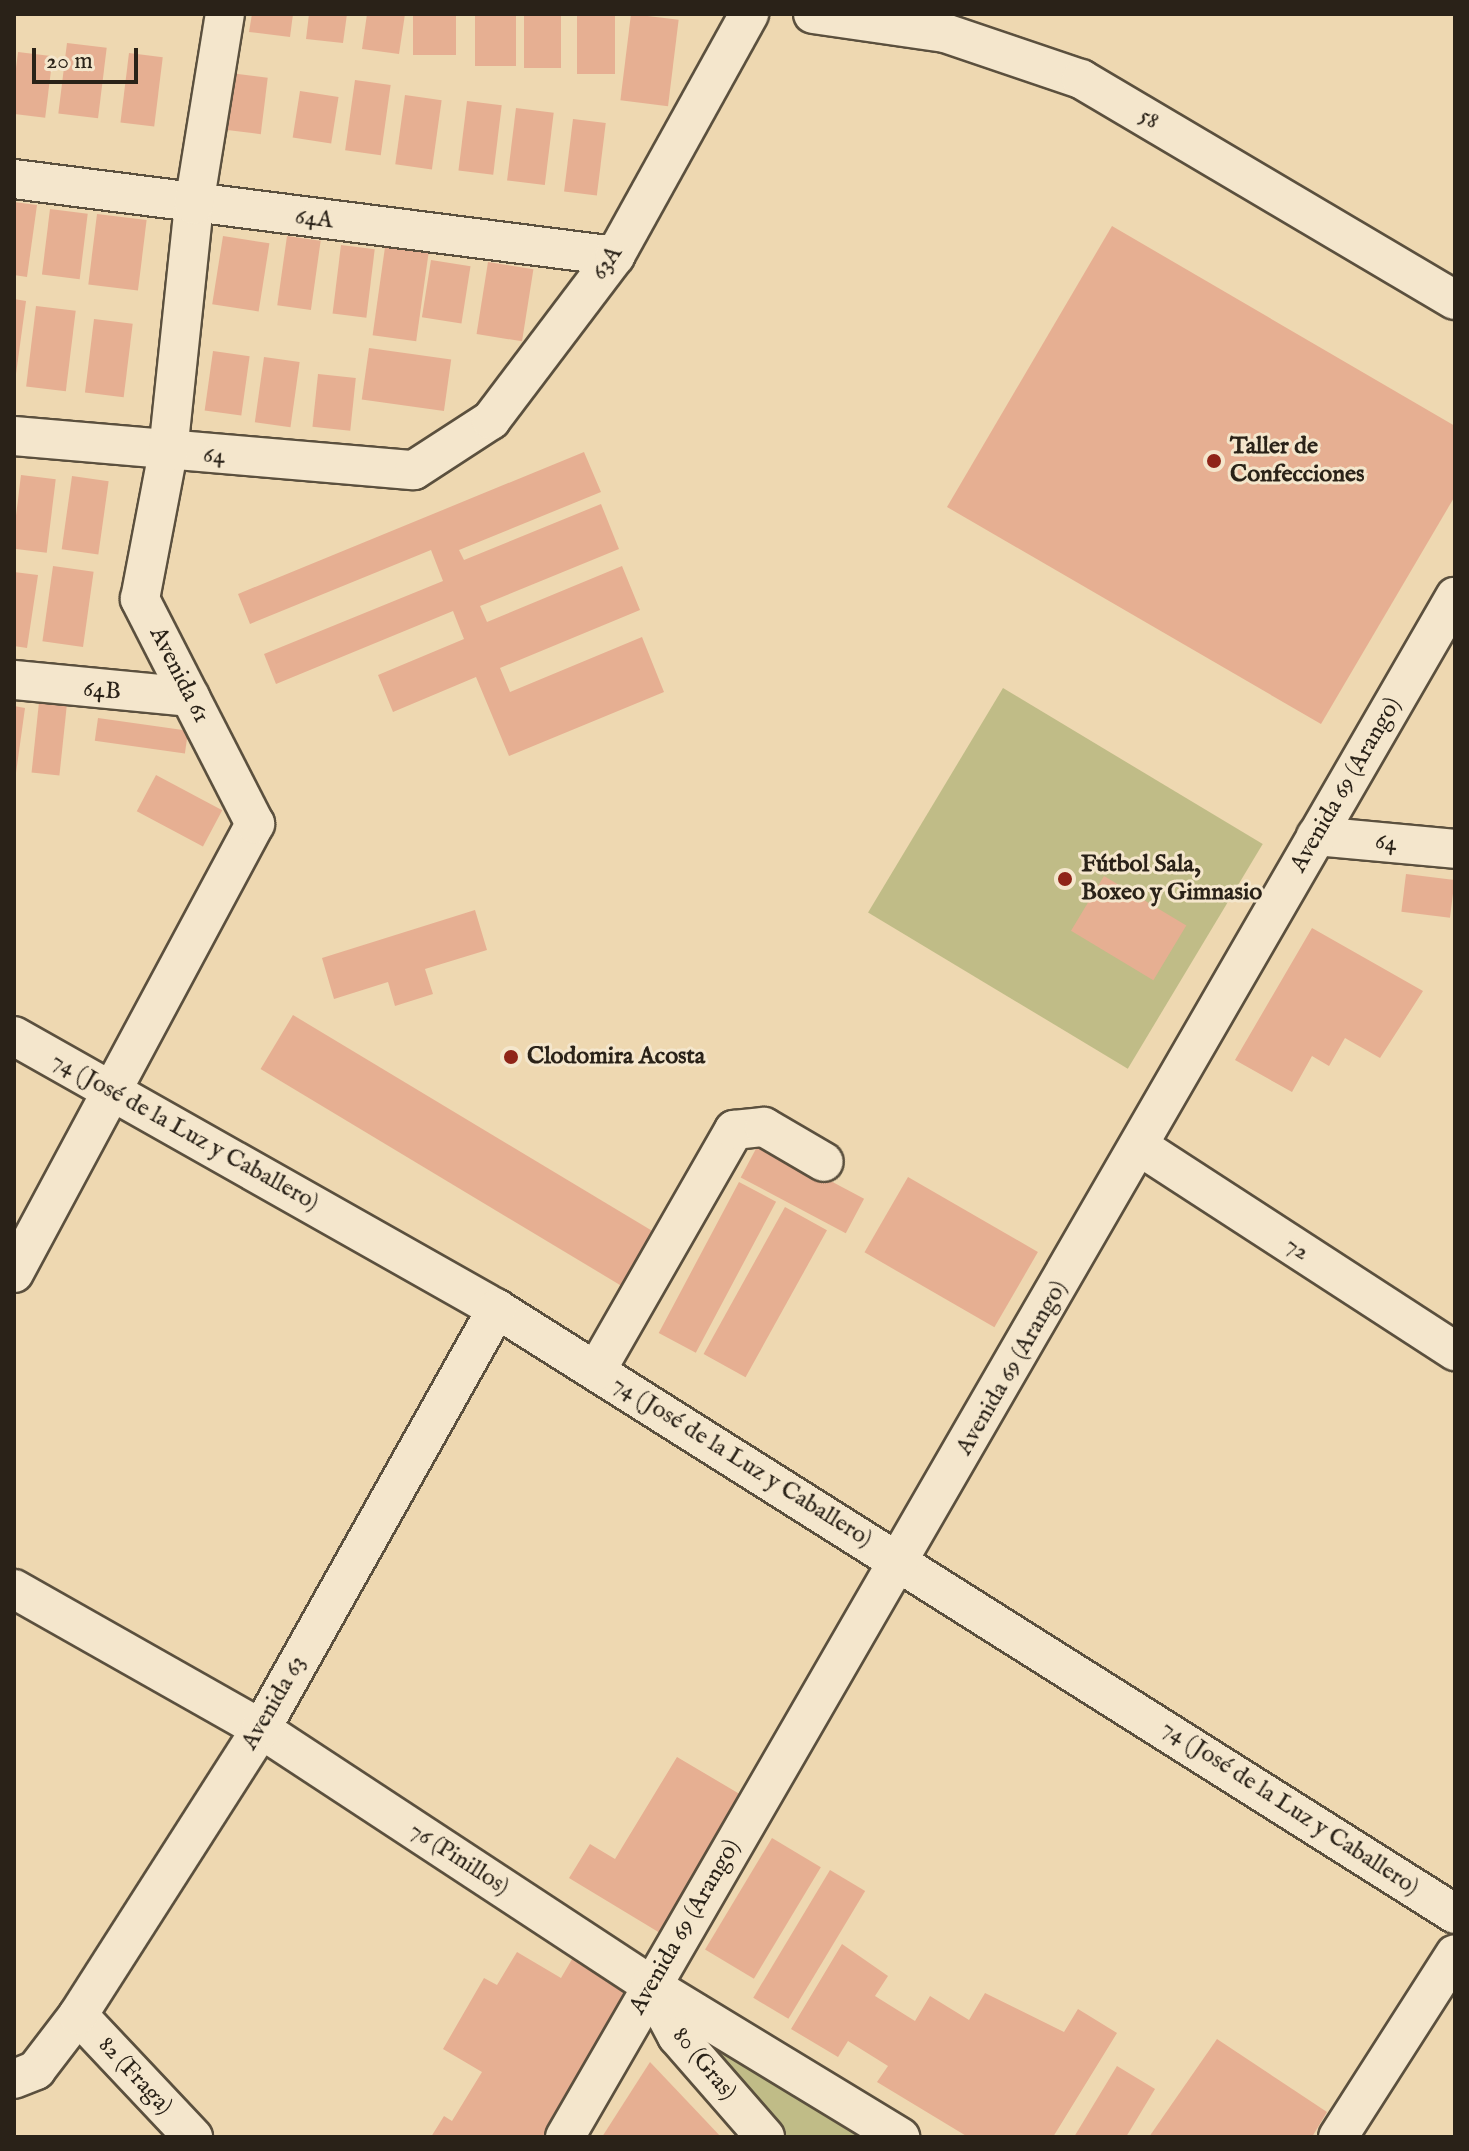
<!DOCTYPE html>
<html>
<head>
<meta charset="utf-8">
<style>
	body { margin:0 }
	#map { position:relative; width:1469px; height:2151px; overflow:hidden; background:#eed8b1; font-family:"IM FELL English",serif }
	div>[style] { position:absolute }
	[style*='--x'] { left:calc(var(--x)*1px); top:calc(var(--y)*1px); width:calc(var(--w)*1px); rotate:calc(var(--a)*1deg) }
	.green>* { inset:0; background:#c0bc87; transform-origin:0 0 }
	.building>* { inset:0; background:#e6af92; transform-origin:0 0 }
	.roads { filter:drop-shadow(2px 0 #5b503e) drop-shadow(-2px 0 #5b503e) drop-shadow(0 2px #5b503e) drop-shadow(0 -2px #5b503e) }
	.minor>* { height:38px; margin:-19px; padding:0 19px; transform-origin:19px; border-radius:19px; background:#f4e6cc }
	.dots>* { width:22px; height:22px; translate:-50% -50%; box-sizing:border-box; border:4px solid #f4e6cc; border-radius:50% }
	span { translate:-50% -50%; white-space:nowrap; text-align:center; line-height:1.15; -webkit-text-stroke:6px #f4e6cc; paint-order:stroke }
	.street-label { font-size:24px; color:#2a2218 }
	.poi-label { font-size:24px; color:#2a2218; font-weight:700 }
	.left { translate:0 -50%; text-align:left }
	.frame { position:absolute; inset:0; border:16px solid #2a2218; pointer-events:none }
	.scale { position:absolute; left:32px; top:48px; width:106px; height:36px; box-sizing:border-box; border:4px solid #2a2218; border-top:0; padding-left:10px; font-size:24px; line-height:28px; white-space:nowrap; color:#2a2218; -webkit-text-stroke:6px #f4e6cc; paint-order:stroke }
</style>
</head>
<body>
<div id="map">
	<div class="green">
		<i style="left:1003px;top:688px;width:303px;height:262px;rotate:31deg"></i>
		<i style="clip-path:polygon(727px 2045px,870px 2137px,787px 2137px,718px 2061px)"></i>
	</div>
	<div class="building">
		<i style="clip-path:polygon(252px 14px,293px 14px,290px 37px,249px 32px)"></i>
		<i style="clip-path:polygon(309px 14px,347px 14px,343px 43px,306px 39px)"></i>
		<i style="clip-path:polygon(367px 14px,405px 14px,399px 54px,362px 49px)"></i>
		<i style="left:413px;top:14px;width:43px;height:41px"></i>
		<i style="left:475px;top:14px;width:41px;height:52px"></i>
		<i style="left:524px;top:14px;width:37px;height:54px"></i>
		<i style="left:577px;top:14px;width:38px;height:60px"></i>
		<i style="left:631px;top:14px;width:48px;height:87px;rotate:7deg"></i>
		<i style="left:67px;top:43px;width:40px;height:71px;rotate:7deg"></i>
		<i style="left:18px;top:52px;width:35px;height:62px;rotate:7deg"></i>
		<i style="left:129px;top:53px;width:34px;height:70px;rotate:7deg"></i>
		<i style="left:230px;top:73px;width:38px;height:57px;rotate:7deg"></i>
		<i style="left:355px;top:80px;width:36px;height:71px;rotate:8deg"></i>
		<i style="left:300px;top:91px;width:39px;height:47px;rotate:9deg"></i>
		<i style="left:405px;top:95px;width:37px;height:70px;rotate:8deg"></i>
		<i style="left:467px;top:101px;width:35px;height:70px;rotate:7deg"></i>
		<i style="left:516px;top:108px;width:38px;height:73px;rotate:7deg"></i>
		<i style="left:573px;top:119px;width:33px;height:73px;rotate:7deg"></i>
		<i style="clip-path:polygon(14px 202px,37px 205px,27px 277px,14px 275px)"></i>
		<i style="left:50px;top:209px;width:38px;height:66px;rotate:7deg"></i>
		<i style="left:97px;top:214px;width:50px;height:71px;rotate:7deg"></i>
		<i style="clip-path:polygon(1112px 226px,1455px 426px,1455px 496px,1321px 724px,947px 507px)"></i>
		<i style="left:223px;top:236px;width:47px;height:69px;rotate:9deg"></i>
		<i style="left:287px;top:236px;width:34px;height:70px;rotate:8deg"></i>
		<i style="left:341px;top:245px;width:34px;height:69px;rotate:7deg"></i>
		<i style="left:385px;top:247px;width:44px;height:89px;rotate:8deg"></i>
		<i style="left:431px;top:260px;width:40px;height:58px;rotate:9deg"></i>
		<i style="left:488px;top:262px;width:46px;height:73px;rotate:9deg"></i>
		<i style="clip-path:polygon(14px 299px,26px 301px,16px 374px,14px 374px)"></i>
		<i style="left:36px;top:306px;width:40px;height:81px;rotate:7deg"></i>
		<i style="left:94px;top:319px;width:39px;height:74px;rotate:7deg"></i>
		<i style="left:369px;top:348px;width:83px;height:52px;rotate:8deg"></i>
		<i style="left:213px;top:351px;width:37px;height:60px;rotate:8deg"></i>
		<i style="left:264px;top:357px;width:36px;height:66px;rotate:8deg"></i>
		<i style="left:318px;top:374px;width:38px;height:53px;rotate:6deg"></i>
		<i style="clip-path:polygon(584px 452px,601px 492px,459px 550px,464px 560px,601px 504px,619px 549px,480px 606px,487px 622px,622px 566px,640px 610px,500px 668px,510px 692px,642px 637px,664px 692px,509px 756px,476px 677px,393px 712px,378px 675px,464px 639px,453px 611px,276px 684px,264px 654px,443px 581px,431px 550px,250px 624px,238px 594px)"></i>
		<i style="left:21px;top:475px;width:35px;height:74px;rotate:7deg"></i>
		<i style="left:72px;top:476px;width:37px;height:74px;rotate:8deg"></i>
		<i style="left:53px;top:566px;width:41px;height:76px;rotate:8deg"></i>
		<i style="clip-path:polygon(14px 572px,38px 575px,27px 648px,14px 646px)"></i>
		<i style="left:39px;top:702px;width:28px;height:71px;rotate:6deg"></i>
		<i style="clip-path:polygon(14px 706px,25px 708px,16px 773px,14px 773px)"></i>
		<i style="left:98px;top:718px;width:91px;height:23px;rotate:8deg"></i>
		<i style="left:156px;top:775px;width:75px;height:41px;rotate:28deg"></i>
		<i style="left:1406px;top:874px;width:49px;height:38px;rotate:7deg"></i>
		<i style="left:1104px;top:876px;width:96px;height:64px;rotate:31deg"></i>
		<i style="clip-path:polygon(475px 910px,487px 950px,425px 969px,433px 994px,395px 1006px,388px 982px,334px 999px,322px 958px)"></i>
		<i style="clip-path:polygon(1312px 928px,1423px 991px,1380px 1058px,1345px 1038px,1329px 1066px,1312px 1056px,1292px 1092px,1235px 1060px)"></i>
		<i style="left:293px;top:1015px;width:429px;height:63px;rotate:31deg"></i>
		<i style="left:759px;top:1143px;width:119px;height:39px;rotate:28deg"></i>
		<i style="left:908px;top:1177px;width:150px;height:87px;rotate:30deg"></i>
		<i style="left:739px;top:1182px;width:42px;height:171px;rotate:28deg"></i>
		<i style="left:785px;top:1207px;width:48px;height:168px;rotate:29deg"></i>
		<i style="clip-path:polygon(677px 1757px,743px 1796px,660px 1933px,569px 1878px,590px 1844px,615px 1859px)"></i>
		<i style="left:772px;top:1838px;width:57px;height:130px;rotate:31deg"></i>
		<i style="left:830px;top:1870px;width:41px;height:149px;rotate:31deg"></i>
		<i style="clip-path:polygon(842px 1944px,888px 1976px,875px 1996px,915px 2021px,930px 1996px,969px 2020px,985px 1993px,1064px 2032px,1078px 2009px,1117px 2033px,1053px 2137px,968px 2137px,877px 2082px,888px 2066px,848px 2041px,838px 2057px,791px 2029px)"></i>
		<i style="clip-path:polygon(578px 1949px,632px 1981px,544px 2137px,431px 2137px,444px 2116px,452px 2121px,482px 2072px,443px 2049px,484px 1978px,497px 1985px,517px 1952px,561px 1978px)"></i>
		<i style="clip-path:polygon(1217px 2039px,1327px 2112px,1312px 2137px,1149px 2137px)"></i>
		<i style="clip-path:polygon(650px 2062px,705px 2120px,721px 2137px,602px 2137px)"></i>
		<i style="clip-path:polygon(1117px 2066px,1155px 2089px,1126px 2137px,1074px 2137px)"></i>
	</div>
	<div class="roads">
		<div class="minor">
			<i style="--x:813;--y:14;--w:133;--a:8.2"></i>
			<i style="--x:945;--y:33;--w:144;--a:18.7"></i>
			<i style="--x:1081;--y:79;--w:434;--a:30.6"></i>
			<i style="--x:14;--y:179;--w:606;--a:7.3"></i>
			<i style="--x:14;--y:436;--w:401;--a:4.9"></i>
			<i style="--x:414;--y:470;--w:92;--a:-33"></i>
			<i style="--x:491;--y:420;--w:206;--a:-52.9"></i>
			<i style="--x:615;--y:256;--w:277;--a:-61"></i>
			<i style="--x:14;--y:680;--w:177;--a:5.5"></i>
			<i style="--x:1316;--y:836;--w:140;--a:5.3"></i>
			<i style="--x:14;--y:1036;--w:555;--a:29.48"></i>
			<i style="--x:497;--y:1309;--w:1133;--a:32.27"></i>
			<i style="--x:1139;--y:1146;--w:377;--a:33"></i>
			<i style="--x:14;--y:1273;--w:510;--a:-61.78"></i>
			<i style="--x:255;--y:824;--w:253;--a:-117.1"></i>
			<i style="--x:140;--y:599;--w:150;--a:-79.2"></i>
			<i style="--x:168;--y:452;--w:248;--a:-84"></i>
			<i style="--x:194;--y:205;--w:193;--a:-80.8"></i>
			<i style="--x:596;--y:1371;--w:278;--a:-60.2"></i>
			<i style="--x:734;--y:1130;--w:30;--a:-6"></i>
			<i style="--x:764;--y:1127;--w:69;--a:30.3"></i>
			<i style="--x:14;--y:1589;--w:284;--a:29.5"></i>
			<i style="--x:261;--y:1729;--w:466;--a:33.3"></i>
			<i style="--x:650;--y:1985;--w:293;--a:31.3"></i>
			<i style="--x:650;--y:1985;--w:58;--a:62.1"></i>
			<i style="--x:677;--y:2036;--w:134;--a:48.9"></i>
			<i style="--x:78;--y:2015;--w:168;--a:46.7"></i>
			<i style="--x:14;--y:2079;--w:24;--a:-22"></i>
			<i style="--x:36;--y:2070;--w:69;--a:-52.6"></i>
			<i style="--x:78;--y:2015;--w:340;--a:-57.4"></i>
			<i style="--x:261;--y:1729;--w:482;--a:-60.7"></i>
			<i style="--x:565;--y:2137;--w:1779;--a:-59.98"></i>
			<i style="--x:1338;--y:2137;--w:217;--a:-57.4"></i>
		</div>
	</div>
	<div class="dots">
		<i style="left:1214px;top:461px;background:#8f2418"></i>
		<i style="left:1065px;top:879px;background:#8f2418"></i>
		<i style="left:511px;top:1057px;background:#8f2418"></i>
	</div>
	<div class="street-label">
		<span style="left:1149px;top:119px;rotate:31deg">58</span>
		<span style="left:314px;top:219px;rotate:7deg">64A</span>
		<span style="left:607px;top:263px;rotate:-55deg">63A</span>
		<span style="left:214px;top:456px;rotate:4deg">64</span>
		<span style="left:179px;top:675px;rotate:63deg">Avenida 61</span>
		<span style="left:102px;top:691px;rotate:4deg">64B</span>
		<span style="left:1346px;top:785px;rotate:-60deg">Avenida 69 (Arango)</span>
		<span style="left:1386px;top:843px;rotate:6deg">64</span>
		<span style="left:185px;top:1132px;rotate:29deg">74 (José de la Luz y Caballero)</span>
		<span style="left:1297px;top:1249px;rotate:33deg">72</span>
		<span style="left:1012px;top:1368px;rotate:-60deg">Avenida 69 (Arango)</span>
		<span style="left:742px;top:1462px;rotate:32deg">74 (José de la Luz y Caballero)</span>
		<span style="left:274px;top:1703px;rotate:-60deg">Avenida 63</span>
		<span style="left:1290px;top:1808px;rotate:33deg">74 (José de la Luz y Caballero)</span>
		<span style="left:459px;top:1859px;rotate:33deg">76 (Pinillos)</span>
		<span style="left:685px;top:1927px;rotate:-60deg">Avenida 69 (Arango)</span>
		<span style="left:704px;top:2064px;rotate:51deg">80 (Gras)</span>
		<span style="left:135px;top:2076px;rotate:47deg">82 (Fraga)</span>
	</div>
	<div class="poi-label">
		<span class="left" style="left:1230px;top:461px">Taller de<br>Confecciones</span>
		<span class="left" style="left:1081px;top:879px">Fútbol Sala,<br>Boxeo y Gimnasio</span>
		<span class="left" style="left:527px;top:1057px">Clodomira Acosta</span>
	</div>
	<div class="frame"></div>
	<div class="scale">20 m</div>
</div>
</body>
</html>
